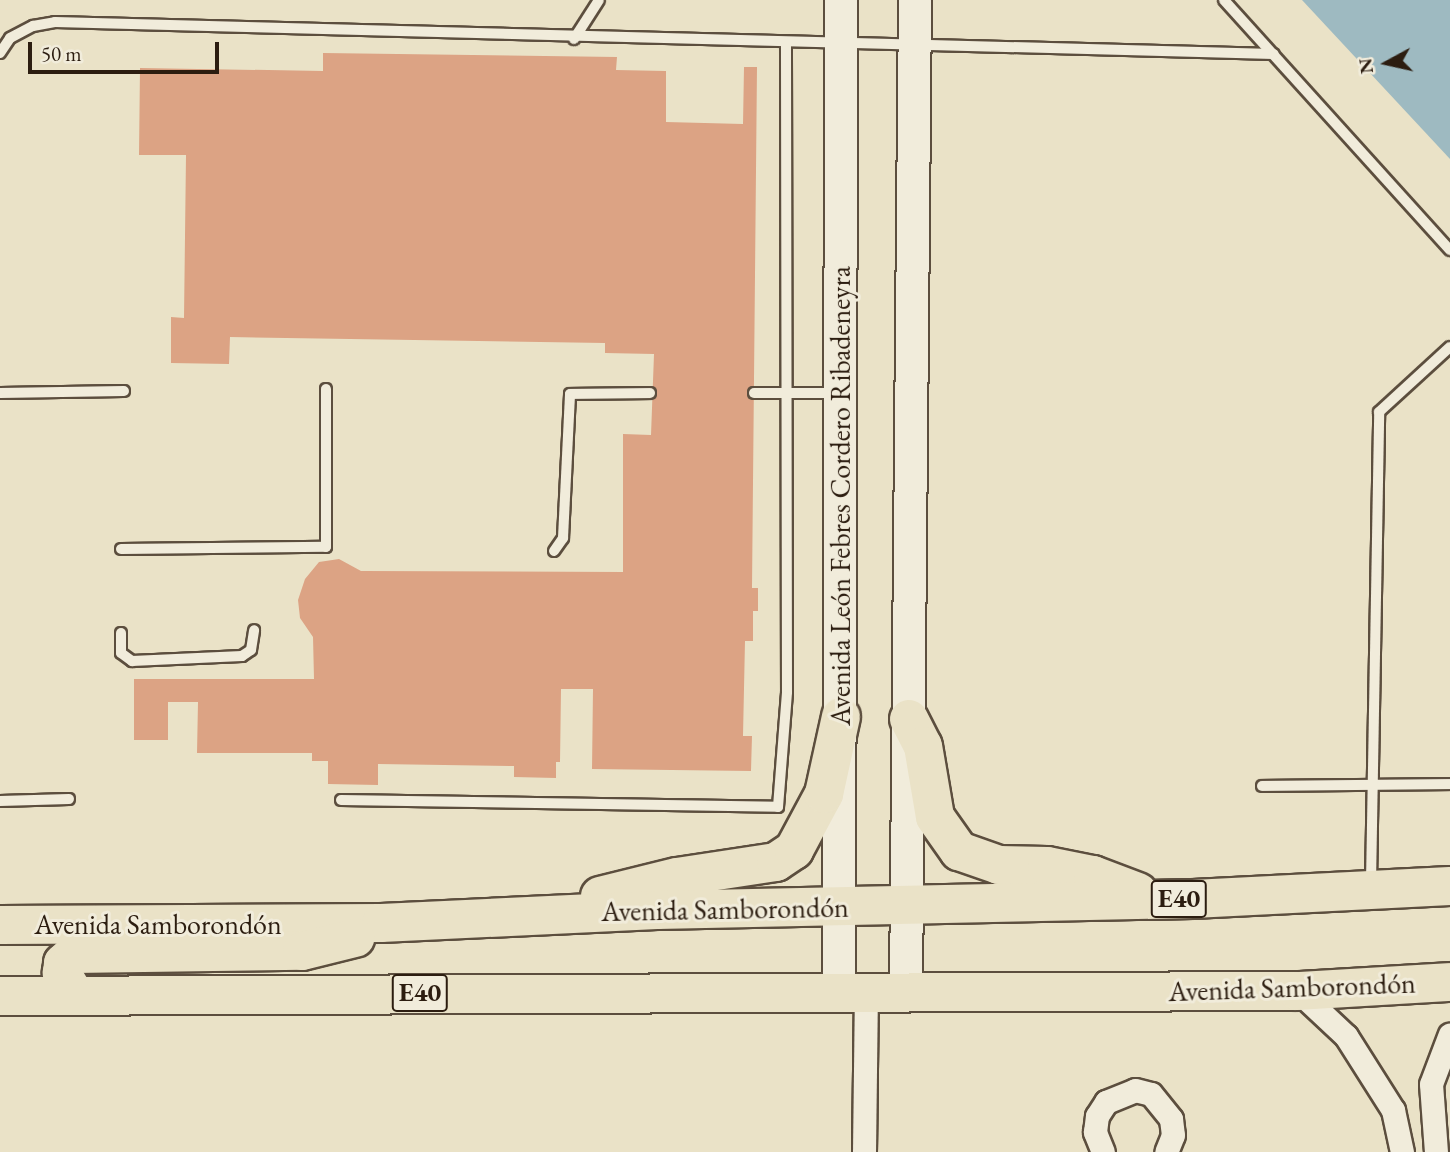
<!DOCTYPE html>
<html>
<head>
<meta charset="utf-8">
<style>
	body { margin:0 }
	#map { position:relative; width:1450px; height:1152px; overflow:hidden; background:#eae2c7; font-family:"EB Garamond",serif }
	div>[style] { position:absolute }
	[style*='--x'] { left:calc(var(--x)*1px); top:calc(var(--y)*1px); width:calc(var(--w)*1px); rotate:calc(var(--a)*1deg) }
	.water>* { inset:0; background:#9ebac1 }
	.building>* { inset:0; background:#dca384 }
	.roads { filter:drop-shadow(2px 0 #5c4e3e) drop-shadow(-2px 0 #5c4e3e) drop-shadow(0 2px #5c4e3e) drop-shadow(0 -2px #5c4e3e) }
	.lane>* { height:10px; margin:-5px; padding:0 5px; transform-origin:5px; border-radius:5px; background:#f1ecdb }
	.street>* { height:23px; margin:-11.5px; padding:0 11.5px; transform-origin:11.5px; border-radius:11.5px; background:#f1ecdb }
	.secondary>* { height:32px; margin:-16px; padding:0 16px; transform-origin:16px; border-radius:16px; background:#f1ecdb }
	.highway>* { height:38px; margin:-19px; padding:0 19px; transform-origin:19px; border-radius:19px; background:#eae2c7 }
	span { translate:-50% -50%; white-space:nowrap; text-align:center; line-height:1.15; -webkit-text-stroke:6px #f1ecdb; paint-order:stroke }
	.shield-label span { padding:2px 5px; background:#f1ecdb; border:2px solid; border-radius:5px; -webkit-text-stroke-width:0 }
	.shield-label { font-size:26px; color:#2c1d10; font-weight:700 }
	.street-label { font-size:28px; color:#2c1d10 }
	.north { position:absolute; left:1352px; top:28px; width:70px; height:70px; -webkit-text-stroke:5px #f1ecdb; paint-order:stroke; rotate:262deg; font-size:19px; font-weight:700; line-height:28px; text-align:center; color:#2c1d10 }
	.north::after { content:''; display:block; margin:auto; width:24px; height:32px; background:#2c1d10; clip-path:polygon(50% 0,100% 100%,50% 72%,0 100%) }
	.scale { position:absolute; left:28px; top:42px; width:191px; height:32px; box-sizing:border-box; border:4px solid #2c1d10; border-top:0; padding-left:9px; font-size:21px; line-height:24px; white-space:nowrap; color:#2c1d10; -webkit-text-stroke:5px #f1ecdb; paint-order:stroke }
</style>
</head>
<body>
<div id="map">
	<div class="water">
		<i style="clip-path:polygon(1302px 0,1450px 0,1450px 159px)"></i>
	</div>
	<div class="building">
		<i style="clip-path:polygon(323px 53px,617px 57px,616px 70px,666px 71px,666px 122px,743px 124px,744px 67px,757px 67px,752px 588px,758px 588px,758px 611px,753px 611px,753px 641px,745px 641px,743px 736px,752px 736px,751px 771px,592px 769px,593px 689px,561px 689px,560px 762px,556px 762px,556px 778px,514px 777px,514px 766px,378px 764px,378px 785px,328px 784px,328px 761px,312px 761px,312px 753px,197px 753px,198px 702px,168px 702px,168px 740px,134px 740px,134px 679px,314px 679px,313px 637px,300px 618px,298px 600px,305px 579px,319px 562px,339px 559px,361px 571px,623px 572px,623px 434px,651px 435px,654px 354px,605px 353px,605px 343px,230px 337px,229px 364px,171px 363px,171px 317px,184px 318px,186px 155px,139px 155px,140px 68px,323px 71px)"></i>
	</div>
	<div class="roads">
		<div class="lane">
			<i style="--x:1224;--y:0;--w:337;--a:47.9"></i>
			<i style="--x:574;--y:39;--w:46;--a:-57.3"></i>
			<i style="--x:0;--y:53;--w:18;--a:-56"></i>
			<i style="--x:10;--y:38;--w:26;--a:-28"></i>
			<i style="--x:33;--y:26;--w:22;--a:-10"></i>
			<i style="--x:55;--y:22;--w:1219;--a:1.5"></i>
			<i style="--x:0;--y:393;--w:124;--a:-0.9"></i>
			<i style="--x:754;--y:393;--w:84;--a:0"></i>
			<i style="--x:121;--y:549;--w:205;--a:-0.6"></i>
			<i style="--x:326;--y:547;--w:158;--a:-90"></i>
			<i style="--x:554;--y:551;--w:16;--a:-55"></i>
			<i style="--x:563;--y:538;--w:144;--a:-87.2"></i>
			<i style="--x:570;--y:394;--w:80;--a:-0.7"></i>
			<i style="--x:121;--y:633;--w:20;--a:90"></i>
			<i style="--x:121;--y:653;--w:14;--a:36"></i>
			<i style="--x:132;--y:661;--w:110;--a:-2.6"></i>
			<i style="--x:242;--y:656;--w:11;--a:-34"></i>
			<i style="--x:251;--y:650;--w:20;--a:-81"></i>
			<i style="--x:1262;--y:786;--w:188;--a:-0.6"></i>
			<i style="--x:341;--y:800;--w:437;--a:0.9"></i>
			<i style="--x:778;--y:807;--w:115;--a:-85.5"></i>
			<i style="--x:787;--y:692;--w:649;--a:-90.09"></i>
			<i style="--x:0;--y:801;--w:69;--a:-1.7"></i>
			<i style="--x:1371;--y:883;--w:471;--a:-89"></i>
			<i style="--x:1379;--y:412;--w:96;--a:-42.5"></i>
		</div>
		<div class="street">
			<i style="--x:1298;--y:991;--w:66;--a:43.2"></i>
			<i style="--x:1346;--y:1036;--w:88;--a:57.6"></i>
			<i style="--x:1393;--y:1110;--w:43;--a:77.9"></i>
			<i style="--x:864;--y:1152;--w:162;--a:-89.3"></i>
			<i style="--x:1103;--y:1152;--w:22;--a:-112"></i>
			<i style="--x:1095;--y:1132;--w:16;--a:-83"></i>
			<i style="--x:1097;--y:1116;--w:17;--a:-57"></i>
			<i style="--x:1106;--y:1102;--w:31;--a:-22"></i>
			<i style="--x:1135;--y:1090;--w:16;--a:14"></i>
			<i style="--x:1151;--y:1094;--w:32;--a:51"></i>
			<i style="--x:1171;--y:1119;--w:16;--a:83"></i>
			<i style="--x:1173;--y:1135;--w:18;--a:112"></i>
			<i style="--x:1436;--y:1152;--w:68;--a:-94.2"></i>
			<i style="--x:1431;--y:1084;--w:53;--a:-69.2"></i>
		</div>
		<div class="secondary">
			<i style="--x:906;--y:990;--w:990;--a:-89.48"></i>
			<i style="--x:839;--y:992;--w:992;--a:-89.88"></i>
		</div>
		<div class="highway">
			<i style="--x:909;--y:719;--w:30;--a:63"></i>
			<i style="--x:923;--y:746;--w:72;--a:80.4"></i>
			<i style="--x:935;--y:817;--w:42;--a:54.8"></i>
			<i style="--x:959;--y:851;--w:42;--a:19.3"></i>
			<i style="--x:999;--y:865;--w:48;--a:1.2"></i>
			<i style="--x:1047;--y:866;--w:47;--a:11.1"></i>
			<i style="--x:1093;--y:875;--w:48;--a:20.7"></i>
			<i style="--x:600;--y:896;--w:79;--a:-13.9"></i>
			<i style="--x:677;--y:877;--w:100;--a:-8.6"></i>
			<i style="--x:776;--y:862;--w:22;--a:-34"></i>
			<i style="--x:794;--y:850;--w:64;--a:-61.8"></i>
			<i style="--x:824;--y:794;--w:79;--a:-77.6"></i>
			<i style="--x:0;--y:925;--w:381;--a:-0.3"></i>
			<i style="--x:381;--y:923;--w:276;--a:-2.7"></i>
			<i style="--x:657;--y:910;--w:536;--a:-1.18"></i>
			<i style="--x:1193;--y:899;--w:257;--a:-2.9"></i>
			<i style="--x:75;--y:995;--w:26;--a:-121"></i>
			<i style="--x:62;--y:973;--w:10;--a:-84"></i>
			<i style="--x:63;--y:963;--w:13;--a:-42"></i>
			<i style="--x:73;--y:954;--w:229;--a:-0.8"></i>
			<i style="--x:302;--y:951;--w:55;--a:-13.8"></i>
			<i style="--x:0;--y:996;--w:1298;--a:-0.22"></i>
			<i style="--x:1298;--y:991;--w:152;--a:-3.4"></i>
		</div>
	</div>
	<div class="shield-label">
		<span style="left:1179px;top:899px">E40</span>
		<span style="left:420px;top:993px">E40</span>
	</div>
	<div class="street-label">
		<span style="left:840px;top:496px;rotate:-90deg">Avenida León Febres Cordero Ribadeneyra</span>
		<span style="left:725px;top:909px;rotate:-1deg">Avenida Samborondón</span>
		<span style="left:158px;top:924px">Avenida Samborondón</span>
		<span style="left:1292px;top:987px;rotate:-2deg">Avenida Samborondón</span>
	</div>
	<div class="north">N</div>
	<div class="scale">50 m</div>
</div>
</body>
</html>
